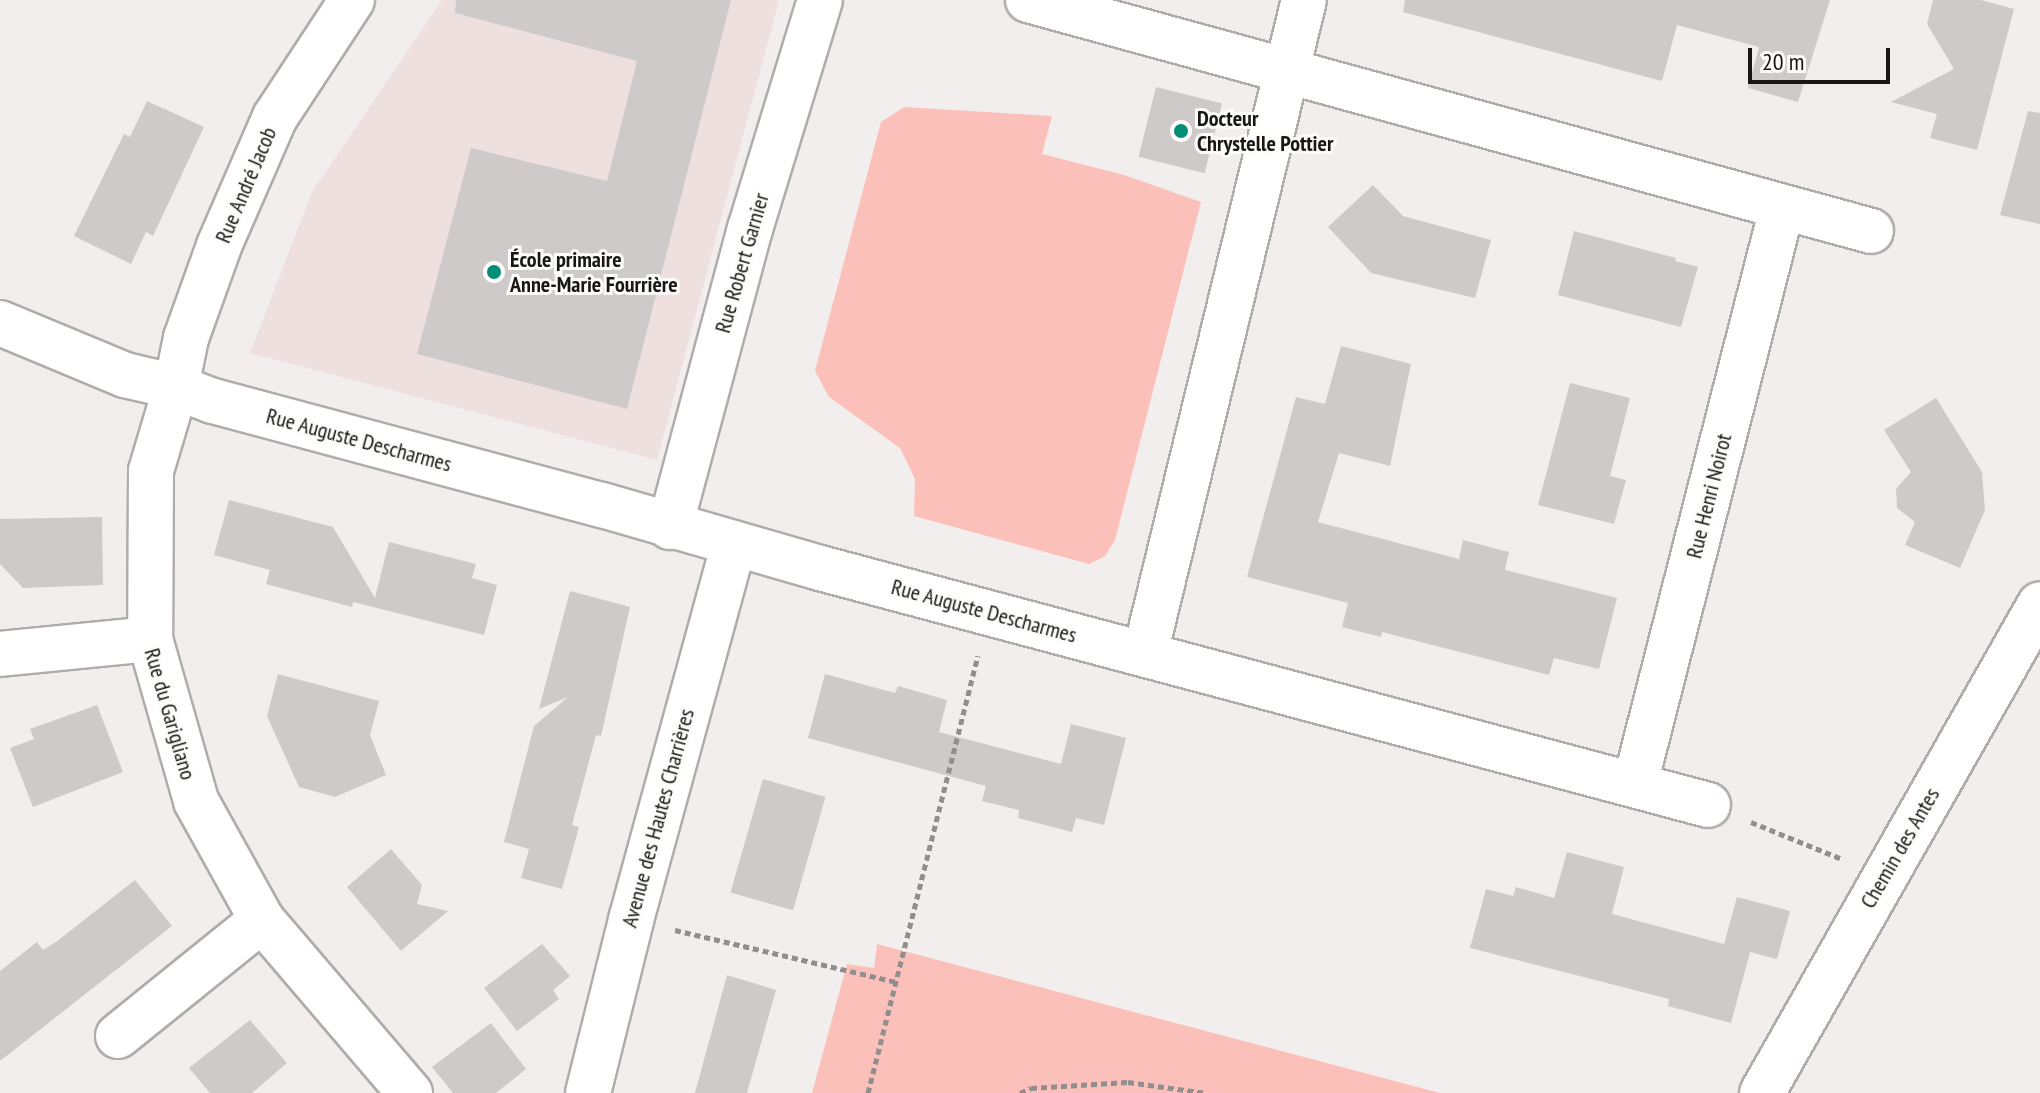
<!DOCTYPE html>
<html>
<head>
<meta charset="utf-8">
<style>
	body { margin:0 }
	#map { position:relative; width:2040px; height:1093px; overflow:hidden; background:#f2eeed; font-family:"PT Sans Narrow",sans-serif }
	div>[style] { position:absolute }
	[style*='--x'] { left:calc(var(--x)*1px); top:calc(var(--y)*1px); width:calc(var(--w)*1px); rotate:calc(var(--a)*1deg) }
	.built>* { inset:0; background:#ede0de }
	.green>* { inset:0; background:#fcc0ba }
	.building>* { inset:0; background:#cecac9; transform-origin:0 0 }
	.path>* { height:5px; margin-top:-2.5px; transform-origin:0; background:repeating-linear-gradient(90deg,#918e8d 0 6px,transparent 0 10px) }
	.roads { filter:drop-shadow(2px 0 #b1acac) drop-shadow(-2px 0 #b1acac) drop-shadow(0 2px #b1acac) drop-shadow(0 -2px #b1acac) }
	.minor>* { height:44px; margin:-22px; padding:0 22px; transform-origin:22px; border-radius:22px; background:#fff }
	.dots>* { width:22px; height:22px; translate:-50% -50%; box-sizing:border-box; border:4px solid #fefcfb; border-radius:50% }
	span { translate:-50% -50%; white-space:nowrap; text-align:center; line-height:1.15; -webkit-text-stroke:6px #fefcfb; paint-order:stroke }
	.poi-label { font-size:22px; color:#181716; font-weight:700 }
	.left { translate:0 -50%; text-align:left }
	.street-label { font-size:22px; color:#181716 }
	.scale { position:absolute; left:1748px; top:48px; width:142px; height:36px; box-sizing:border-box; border:4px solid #181716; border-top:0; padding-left:10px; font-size:24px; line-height:28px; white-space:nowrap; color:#181716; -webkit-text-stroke:6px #fefcfb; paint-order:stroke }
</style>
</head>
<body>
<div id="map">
	<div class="built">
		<i style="clip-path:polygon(442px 0,779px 0,657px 460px,250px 353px,312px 192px)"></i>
	</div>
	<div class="green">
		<i style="clip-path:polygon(904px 107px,1052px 116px,1042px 154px,1124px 175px,1201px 202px,1115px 540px,1105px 556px,1089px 564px,914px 516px,915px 479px,900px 448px,829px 397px,815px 371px,881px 122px)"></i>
		<i style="clip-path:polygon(877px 944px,1440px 1093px,812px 1093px,847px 964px,874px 968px)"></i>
	</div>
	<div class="building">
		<i style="clip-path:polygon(456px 0,731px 0,627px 409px,417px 354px,471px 148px,607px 181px,637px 61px,455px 13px)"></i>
		<i style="clip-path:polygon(1405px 0,1830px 0,1798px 102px,1748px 88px,1759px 47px,1677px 25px,1662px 81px,1403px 12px)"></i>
		<i style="clip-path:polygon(1933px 0,1981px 0,2014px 9px,1977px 150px,1930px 138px,1937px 114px,1891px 102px,1954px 69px,1927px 24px)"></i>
		<i style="left:1156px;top:87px;width:68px;height:72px;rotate:14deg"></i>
		<i style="clip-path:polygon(147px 101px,204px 127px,153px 236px,146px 232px,131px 264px,74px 236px,124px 134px,130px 137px)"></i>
		<i style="clip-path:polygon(2028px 111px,2040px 113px,2040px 224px,2000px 215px)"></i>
		<i style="clip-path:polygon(1373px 185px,1403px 216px,1491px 240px,1475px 298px,1371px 273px,1328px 227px)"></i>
		<i style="clip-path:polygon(1574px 231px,1676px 258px,1675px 261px,1698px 267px,1681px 327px,1558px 295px)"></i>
		<i style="clip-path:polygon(1341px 346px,1411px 364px,1390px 466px,1339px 453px,1318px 522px,1459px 559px,1463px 540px,1509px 552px,1505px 570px,1617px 598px,1599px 669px,1554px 658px,1549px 675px,1382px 632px,1381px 637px,1342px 627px,1348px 603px,1247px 577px,1296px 397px,1325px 404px)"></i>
		<i style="clip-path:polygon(1570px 383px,1630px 398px,1610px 476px,1626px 480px,1614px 524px,1538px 505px)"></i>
		<i style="clip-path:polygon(1936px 398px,1982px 472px,1985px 510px,1960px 568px,1905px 545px,1915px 522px,1897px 508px,1896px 489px,1911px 472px,1884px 430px)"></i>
		<i style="clip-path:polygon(229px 500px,333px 527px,375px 598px,389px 542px,476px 564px,472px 578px,497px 585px,484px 635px,353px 602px,352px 607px,266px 584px,270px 570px,214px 555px)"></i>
		<i style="clip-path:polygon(102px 517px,103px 585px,23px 588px,0 564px,0 519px)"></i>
		<i style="clip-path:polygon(570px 591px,630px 607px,601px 736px,596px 735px,572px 825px,579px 827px,562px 889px,521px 878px,529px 849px,504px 842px,534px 726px,568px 697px,539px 709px)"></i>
		<i style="clip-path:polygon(278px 674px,379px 701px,370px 735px,386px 775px,335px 797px,299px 787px,267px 716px)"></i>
		<i style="clip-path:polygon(825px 674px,895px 693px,898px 686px,947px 700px,939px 732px,1061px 764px,1071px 724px,1126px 738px,1104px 825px,1076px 818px,1072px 832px,1018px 818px,1019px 810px,982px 801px,986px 786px,808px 738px)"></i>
		<i style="clip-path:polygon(97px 705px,123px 772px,33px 807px,10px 748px,34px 739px,30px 729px)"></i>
		<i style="left:763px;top:779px;width:65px;height:118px;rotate:16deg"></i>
		<i style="clip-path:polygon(391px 849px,422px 885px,417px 904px,448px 911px,401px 951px,347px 887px)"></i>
		<i style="clip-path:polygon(1567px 852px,1624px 867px,1612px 914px,1724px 944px,1737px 897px,1790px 911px,1777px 959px,1750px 952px,1731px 1023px,1668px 1006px,1669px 999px,1470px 948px,1486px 889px,1513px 896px,1516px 887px,1554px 898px)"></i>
		<i style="clip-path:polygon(135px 880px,172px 926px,0 1061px,0 971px,37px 942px,43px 950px,56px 942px)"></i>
		<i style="clip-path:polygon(542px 944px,570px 976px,553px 990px,559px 999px,517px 1031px,484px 988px)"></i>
		<i style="clip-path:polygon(727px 975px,776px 990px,747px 1093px,695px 1093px)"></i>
		<i style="clip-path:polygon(250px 1020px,287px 1063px,252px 1093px,210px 1093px,189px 1068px)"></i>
		<i style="clip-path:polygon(491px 1023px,526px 1069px,496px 1093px,453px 1093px,432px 1067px)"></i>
	</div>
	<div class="path">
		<i style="--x:1751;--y:822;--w:98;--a:22.1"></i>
		<i style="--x:675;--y:930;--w:227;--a:13.2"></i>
		<i style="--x:868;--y:1093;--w:451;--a:-75.9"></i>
		<i style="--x:1020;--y:1093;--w:12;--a:-24"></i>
		<i style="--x:1031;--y:1088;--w:97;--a:-3.5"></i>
		<i style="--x:1128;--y:1082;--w:79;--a:8"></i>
	</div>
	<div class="roads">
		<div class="minor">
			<i style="--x:352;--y:0;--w:140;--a:123.3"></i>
			<i style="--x:275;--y:117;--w:141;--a:113.5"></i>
			<i style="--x:219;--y:246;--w:98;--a:109.7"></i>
			<i style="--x:186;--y:338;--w:50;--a:101.5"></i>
			<i style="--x:176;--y:387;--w:40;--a:21"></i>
			<i style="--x:213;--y:401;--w:403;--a:15"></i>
			<i style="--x:602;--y:505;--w:227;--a:16.1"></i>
			<i style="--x:820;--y:568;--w:919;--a:14.94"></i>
			<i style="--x:1028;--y:0;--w:874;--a:15.32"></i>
			<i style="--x:0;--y:323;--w:135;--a:22.6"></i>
			<i style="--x:125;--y:375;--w:52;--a:13.2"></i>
			<i style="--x:176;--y:387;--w:88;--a:106.6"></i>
			<i style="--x:151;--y:471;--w:168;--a:90.3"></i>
			<i style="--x:670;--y:527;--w:309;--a:-75"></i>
			<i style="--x:750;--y:229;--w:239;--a:-73"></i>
			<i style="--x:0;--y:654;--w:151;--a:-5.7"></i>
			<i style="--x:150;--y:639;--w:168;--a:74.1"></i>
			<i style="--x:196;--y:801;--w:136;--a:61"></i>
			<i style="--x:262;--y:920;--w:228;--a:49.5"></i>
			<i style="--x:1145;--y:654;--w:673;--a:-76.34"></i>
			<i style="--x:1635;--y:784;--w:594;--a:-75.68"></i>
			<i style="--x:118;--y:1036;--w:185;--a:-38.9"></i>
			<i style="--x:588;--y:1093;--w:178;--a:-76"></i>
			<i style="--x:631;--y:920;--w:390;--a:-74.7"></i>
			<i style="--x:1762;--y:1093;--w:562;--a:-60.38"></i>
		</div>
	</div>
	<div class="dots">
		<i style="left:1181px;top:131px;background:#008e77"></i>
		<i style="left:494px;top:272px;background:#008e77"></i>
	</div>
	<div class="poi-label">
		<span class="left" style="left:1197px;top:131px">Docteur<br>Chrystelle Pottier</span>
		<span class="left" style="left:510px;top:272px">École primaire<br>Anne-Marie Fourrière</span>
	</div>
	<div class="street-label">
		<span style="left:246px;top:185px;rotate:-67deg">Rue André Jacob</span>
		<span style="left:742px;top:263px;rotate:-74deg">Rue Robert Garnier</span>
		<span style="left:359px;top:440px;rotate:15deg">Rue Auguste Descharmes</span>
		<span style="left:1709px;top:496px;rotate:-76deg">Rue Henri Noirot</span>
		<span style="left:984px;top:611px;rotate:15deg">Rue Auguste Descharmes</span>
		<span style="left:170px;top:714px;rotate:74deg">Rue du Garigliano</span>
		<span style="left:658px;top:818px;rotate:-75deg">Avenue des Hautes Charrières</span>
		<span style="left:1900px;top:848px;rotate:-60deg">Chemin des Antes</span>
	</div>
	<div class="scale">20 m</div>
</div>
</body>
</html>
